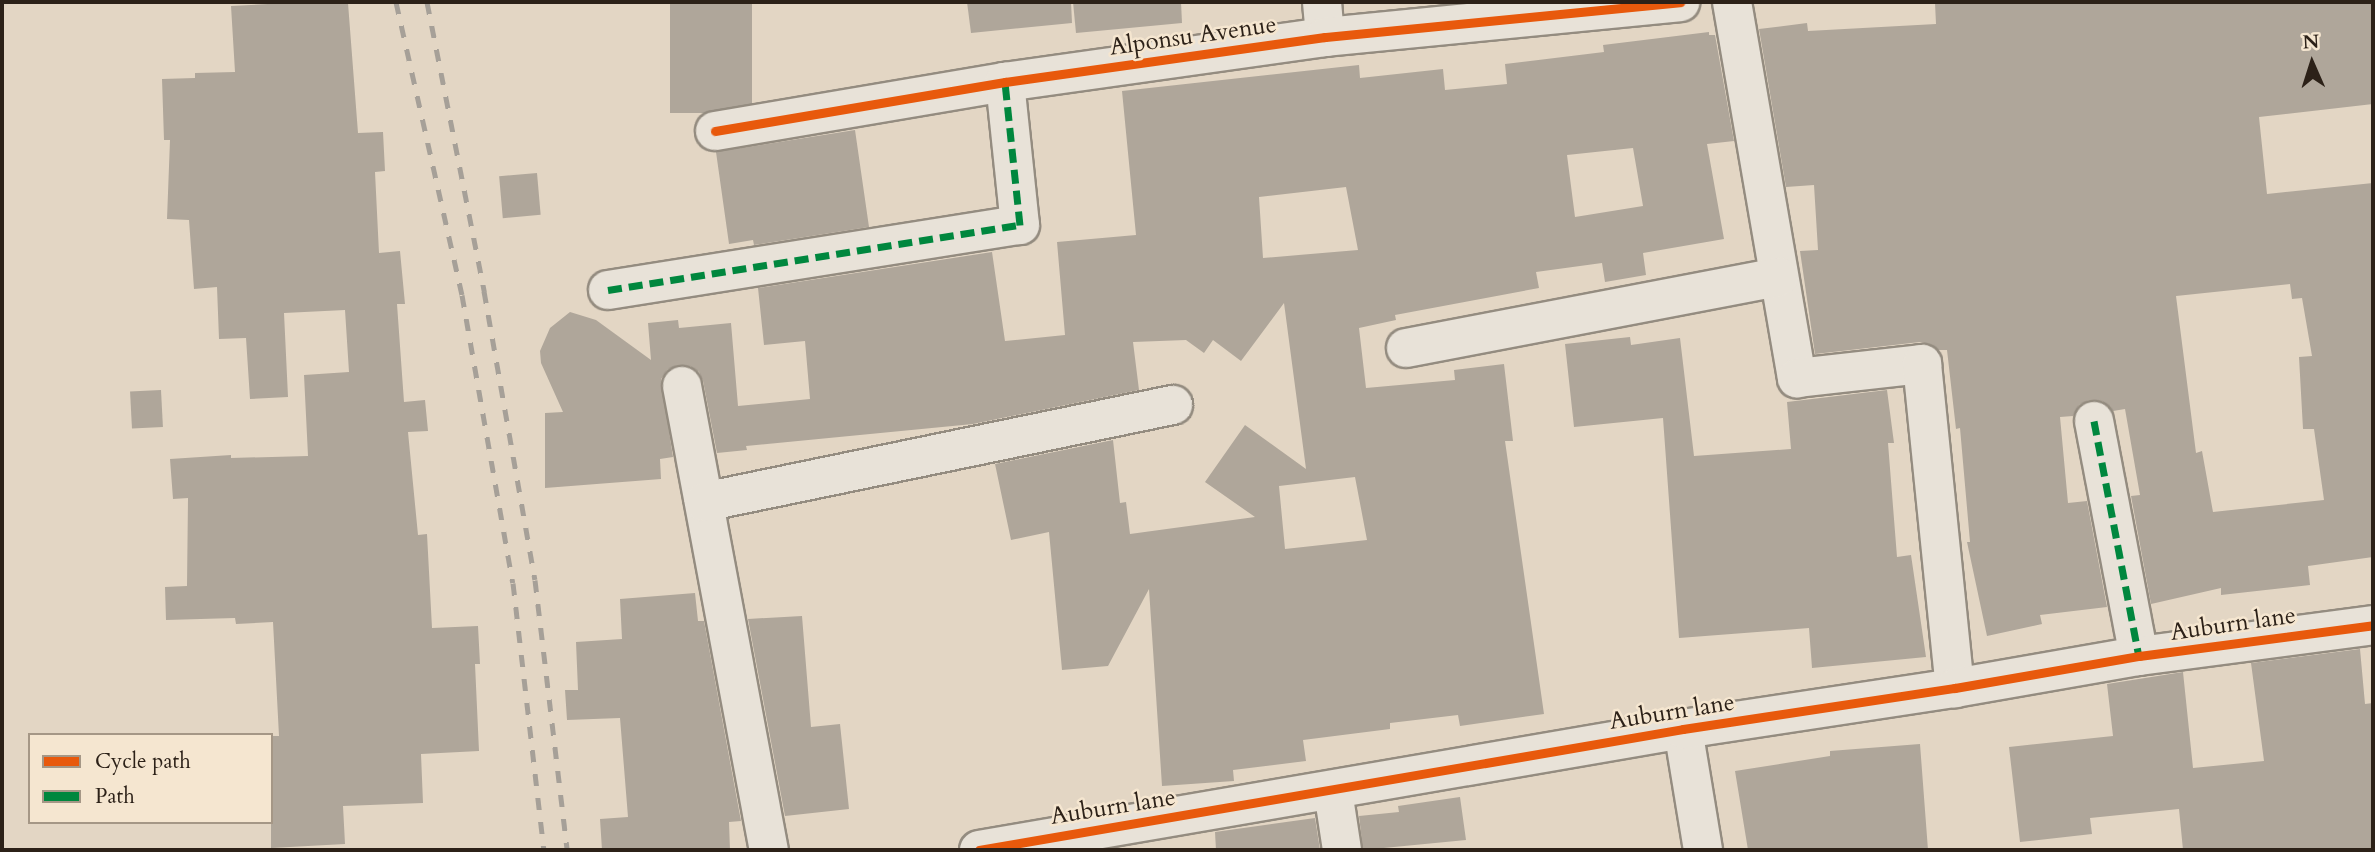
<!DOCTYPE html>
<html>
<head>
<meta charset="utf-8">
<style>
	body { margin:0 }
	#map { position:relative; width:2375px; height:852px; overflow:hidden; background:#e3d6c4; font-family:Cardo,serif }
	div>[style] { position:absolute }
	[style*='--x'] { left:calc(var(--x)*1px); top:calc(var(--y)*1px); width:calc(var(--w)*1px); rotate:calc(var(--a)*1deg) }
	.building>* { inset:0; background:#afa69a; transform-origin:0 0 }
	.roads { filter:drop-shadow(2px 0 #948c80) drop-shadow(-2px 0 #948c80) drop-shadow(0 2px #948c80) drop-shadow(0 -2px #948c80) }
	.street>* { height:38px; margin:-19px; padding:0 19px; transform-origin:19px; border-radius:19px; background:#e8e2d8 }
	.rail>* { height:5px; margin-top:-2.5px; transform-origin:0; background:repeating-linear-gradient(90deg,#a6a098 0 12px,transparent 0 24px) }
	.quiet>* { height:7px; margin-top:-3.5px; transform-origin:0; background:repeating-linear-gradient(90deg,#00873e 0 14px,transparent 0 21px) }
	.cycleway>* { height:9px; margin:-4.5px; padding:0 4.5px; transform-origin:4.5px; border-radius:4.5px; background:#e8590c }
	span { translate:-50% -50%; white-space:nowrap; text-align:center; line-height:1.15; -webkit-text-stroke:5px #f5e6d0; paint-order:stroke }
	.street-label { font-size:24px; color:#2c2118 }
	.frame { position:absolute; inset:0; border:4px solid #2c2118; pointer-events:none }
	.legend { position:absolute; left:28px; top:733px; width:245px; height:91px; box-sizing:border-box; background:#f5e6d0; border:2px solid #a59786; margin:0; padding:9px 12px; list-style:none; font-size:21px; color:#2c2118 }
	.legend li { display:flex; align-items:center; gap:14px; height:35px }
	.legend b { width:35px; border:2px solid #a59786 }
	.north { position:absolute; left:2277px; top:28px; width:70px; height:70px; -webkit-text-stroke:5px #f5e6d0; paint-order:stroke; rotate:357deg; font-size:19px; font-weight:700; line-height:28px; text-align:center; color:#2c2118 }
	.north::after { content:''; display:block; margin:auto; width:24px; height:32px; background:#2c2118; clip-path:polygon(50% 0,100% 100%,50% 72%,0 100%) }
</style>
</head>
<body>
<div id="map">
	<div class="building">
		<i style="clip-path:polygon(304px 2px,348px 3px,358px 133px,383px 132px,385px 171px,375px 172px,379px 253px,400px 251px,405px 304px,397px 304px,404px 402px,425px 400px,428px 431px,408px 432px,418px 535px,427px 534px,432px 628px,478px 626px,480px 664px,475px 664px,479px 751px,421px 754px,423px 803px,343px 806px,345px 844px,271px 848px,271px 736px,279px 736px,273px 622px,236px 624px,235px 618px,166px 620px,165px 587px,187px 586px,188px 498px,173px 499px,170px 459px,231px 455px,231px 458px,308px 456px,304px 375px,349px 372px,345px 310px,284px 313px,288px 397px,250px 399px,246px 338px,219px 339px,217px 287px,194px 289px,189px 220px,167px 219px,170px 140px,164px 140px,162px 79px,195px 78px,195px 73px,235px 72px,231px 6px)"></i>
		<i style="left:670px;top:2px;width:82px;height:111px"></i>
		<i style="clip-path:polygon(967px 2px,1071px 2px,1072px 23px,971px 33px)"></i>
		<i style="clip-path:polygon(1073px 2px,1181px 2px,1182px 23px,1076px 33px)"></i>
		<i style="clip-path:polygon(evenodd,1957px 2px,2373px 2px,2373px 104px,2259px 117px,2267px 194px,2373px 183px,2373px 557px,2308px 566px,2310px 585px,2221px 595px,2221px 588px,2151px 604px,2131px 496px,2140px 495px,2125px 409px,2113px 411px,2102px 401px,2089px 400px,2079px 405px,2073px 416px,2060px 417px,2068px 503px,2087px 501px,2107px 607px,2040px 615px,2042px 624px,1987px 636px,1967px 542px,1970px 542px,1960px 428px,1956px 429px,1947px 350px,1939px 350px,1930px 344px,1920px 342px,1815px 354px,1800px 251px,1818px 250px,1814px 185px,1786px 187px,1759px 29px,1807px 23px,1808px 31px,1936px 24px,1935px 3px,1957px 2px,2290px 284px,2292px 299px,2302px 298px,2312px 356px,2299px 357px,2303px 429px,2314px 429px,2324px 500px,2213px 512px,2202px 451px,2196px 453px,2176px 296px,2290px 284px)"></i>
		<i style="clip-path:polygon(evenodd,1709px 32px,1709px 35px,1715px 35px,1734px 141px,1707px 144px,1724px 239px,1643px 253px,1646px 275px,1605px 282px,1602px 263px,1536px 272px,1539px 288px,1395px 315px,1396px 320px,1359px 328px,1366px 388px,1455px 380px,1454px 370px,1504px 364px,1513px 441px,1505px 441px,1544px 714px,1460px 726px,1458px 715px,1390px 723px,1390px 729px,1303px 740px,1306px 761px,1233px 770px,1234px 781px,1162px 786px,1149px 589px,1108px 666px,1062px 670px,1049px 532px,1011px 540px,995px 464px,1113px 440px,1120px 503px,1126px 502px,1130px 534px,1255px 517px,1205px 482px,1245px 425px,1306px 469px,1284px 303px,1241px 361px,1213px 340px,1204px 353px,1186px 340px,1133px 342px,1139px 390px,973px 424px,746px 446px,747px 450px,717px 453px,703px 381px,699px 372px,690px 366px,677px 365px,667px 370px,661px 379px,673px 457px,660px 459px,661px 479px,545px 488px,545px 413px,563px 412px,541px 363px,540px 351px,550px 328px,570px 312px,596px 320px,651px 360px,648px 323px,678px 320px,679px 328px,731px 323px,738px 406px,810px 399px,805px 341px,764px 345px,758px 288px,992px 252px,1005px 341px,1065px 335px,1057px 242px,1136px 235px,1122px 91px,1359px 65px,1360px 78px,1443px 69px,1445px 90px,1507px 84px,1505px 64px,1604px 52px,1603px 45px,1709px 32px,1633px 148px,1643px 206px,1575px 217px,1567px 155px,1633px 148px,1709px 32px,1346px 187px,1358px 250px,1263px 258px,1259px 197px,1346px 187px,1709px 32px,1355px 477px,1367px 540px,1285px 549px,1279px 486px,1355px 477px)"></i>
		<i style="clip-path:polygon(855px 130px,869px 227px,754px 245px,753px 240px,729px 244px,716px 152px)"></i>
		<i style="left:537px;top:173px;width:42px;height:38px;rotate:85deg"></i>
		<i style="clip-path:polygon(1630px 337px,1631px 345px,1680px 338px,1694px 456px,1791px 449px,1787px 402px,1887px 390px,1894px 443px,1888px 443px,1897px 557px,1911px 555px,1926px 657px,1812px 668px,1809px 628px,1679px 638px,1663px 418px,1574px 427px,1565px 344px)"></i>
		<i style="left:161px;top:390px;width:37px;height:31px;rotate:87deg"></i>
		<i style="clip-path:polygon(695px 593px,698px 621px,704px 621px,741px 821px,729px 822px,730px 850px,602px 850px,600px 819px,628px 817px,620px 718px,567px 720px,565px 690px,578px 690px,576px 642px,622px 639px,620px 599px)"></i>
		<i style="clip-path:polygon(802px 616px,811px 727px,840px 724px,849px 809px,785px 816px,748px 619px)"></i>
		<i style="clip-path:polygon(2360px 649px,2365px 704px,2373px 703px,2373px 850px,2183px 850px,2179px 809px,2090px 818px,2092px 834px,2020px 842px,2009px 747px,2113px 736px,2107px 684px,2183px 672px,2193px 768px,2264px 761px,2251px 663px)"></i>
		<i style="clip-path:polygon(1920px 744px,1928px 850px,1748px 850px,1735px 771px,1830px 756px,1830px 751px)"></i>
		<i style="clip-path:polygon(1460px 797px,1466px 840px,1363px 850px,1359px 816px,1399px 812px,1398px 806px)"></i>
		<i style="clip-path:polygon(1315px 818px,1320px 850px,1216px 850px,1215px 832px)"></i>
	</div>
	<div class="roads">
		<div class="street">
			<i style="--x:1322;--y:2;--w:35;--a:85"></i>
			<i style="--x:1732;--y:2;--w:382;--a:80.2"></i>
			<i style="--x:1797;--y:378;--w:126;--a:-6.4"></i>
			<i style="--x:1922;--y:364;--w:326;--a:84.2"></i>
			<i style="--x:715;--y:131;--w:294;--a:-9.6"></i>
			<i style="--x:1005;--y:82;--w:323;--a:-8"></i>
			<i style="--x:1325;--y:37;--w:357;--a:-5.6"></i>
			<i style="--x:608;--y:290;--w:417;--a:-9"></i>
			<i style="--x:1020;--y:225;--w:144;--a:-96"></i>
			<i style="--x:1406;--y:348;--w:379;--a:-10.8"></i>
			<i style="--x:682;--y:386;--w:472;--a:79.4"></i>
			<i style="--x:2094;--y:421;--w:239;--a:79.2"></i>
			<i style="--x:704;--y:502;--w:479;--a:-11.7"></i>
			<i style="--x:1683;--y:729;--w:123;--a:80.6"></i>
			<i style="--x:1333;--y:791;--w:60;--a:81.3"></i>
			<i style="--x:979;--y:850;--w:714;--a:-9.75"></i>
			<i style="--x:1683;--y:729;--w:275;--a:-8.6"></i>
			<i style="--x:1955;--y:688;--w:187;--a:-9.9"></i>
			<i style="--x:2139;--y:656;--w:236;--a:-7.5"></i>
		</div>
	</div>
	<div class="rail">
		<i style="--x:396;--y:2;--w:300;--a:77.3"></i>
		<i style="--x:462;--y:295;--w:292;--a:80"></i>
		<i style="--x:513;--y:583;--w:269;--a:83.4"></i>
		<i style="--x:427;--y:2;--w:295;--a:78.8"></i>
		<i style="--x:484;--y:291;--w:293;--a:80"></i>
		<i style="--x:535;--y:580;--w:272;--a:83.2"></i>
	</div>
	<div class="quiet">
		<i style="--x:608;--y:290;--w:417;--a:-9"></i>
		<i style="--x:1020;--y:225;--w:144;--a:-96"></i>
		<i style="--x:2094;--y:421;--w:239;--a:79.2"></i>
	</div>
	<div class="cycleway">
		<i style="--x:715;--y:131;--w:294;--a:-9.6"></i>
		<i style="--x:1005;--y:82;--w:323;--a:-8"></i>
		<i style="--x:1325;--y:37;--w:357;--a:-5.6"></i>
		<i style="--x:979;--y:850;--w:714;--a:-9.75"></i>
		<i style="--x:1683;--y:729;--w:275;--a:-8.6"></i>
		<i style="--x:1955;--y:688;--w:187;--a:-9.9"></i>
		<i style="--x:2139;--y:656;--w:236;--a:-7.5"></i>
	</div>
	<div class="street-label">
		<span style="left:1193px;top:36px;rotate:-8deg">Alponsu Avenue</span>
		<span style="left:2233px;top:624px;rotate:-8deg">Auburn lane</span>
		<span style="left:1672px;top:712px;rotate:-9deg">Auburn lane</span>
		<span style="left:1113px;top:807px;rotate:-9deg">Auburn lane</span>
	</div>
	<div class="frame"></div>
	<ul class="legend">
	<li><b style="height:9px;background:#e8590c"></b>Cycle path</li>
	<li><b style="height:9px;background:#00873e"></b>Path</li>
	</ul>
	<div class="north">N</div>
</div>
</body>
</html>
